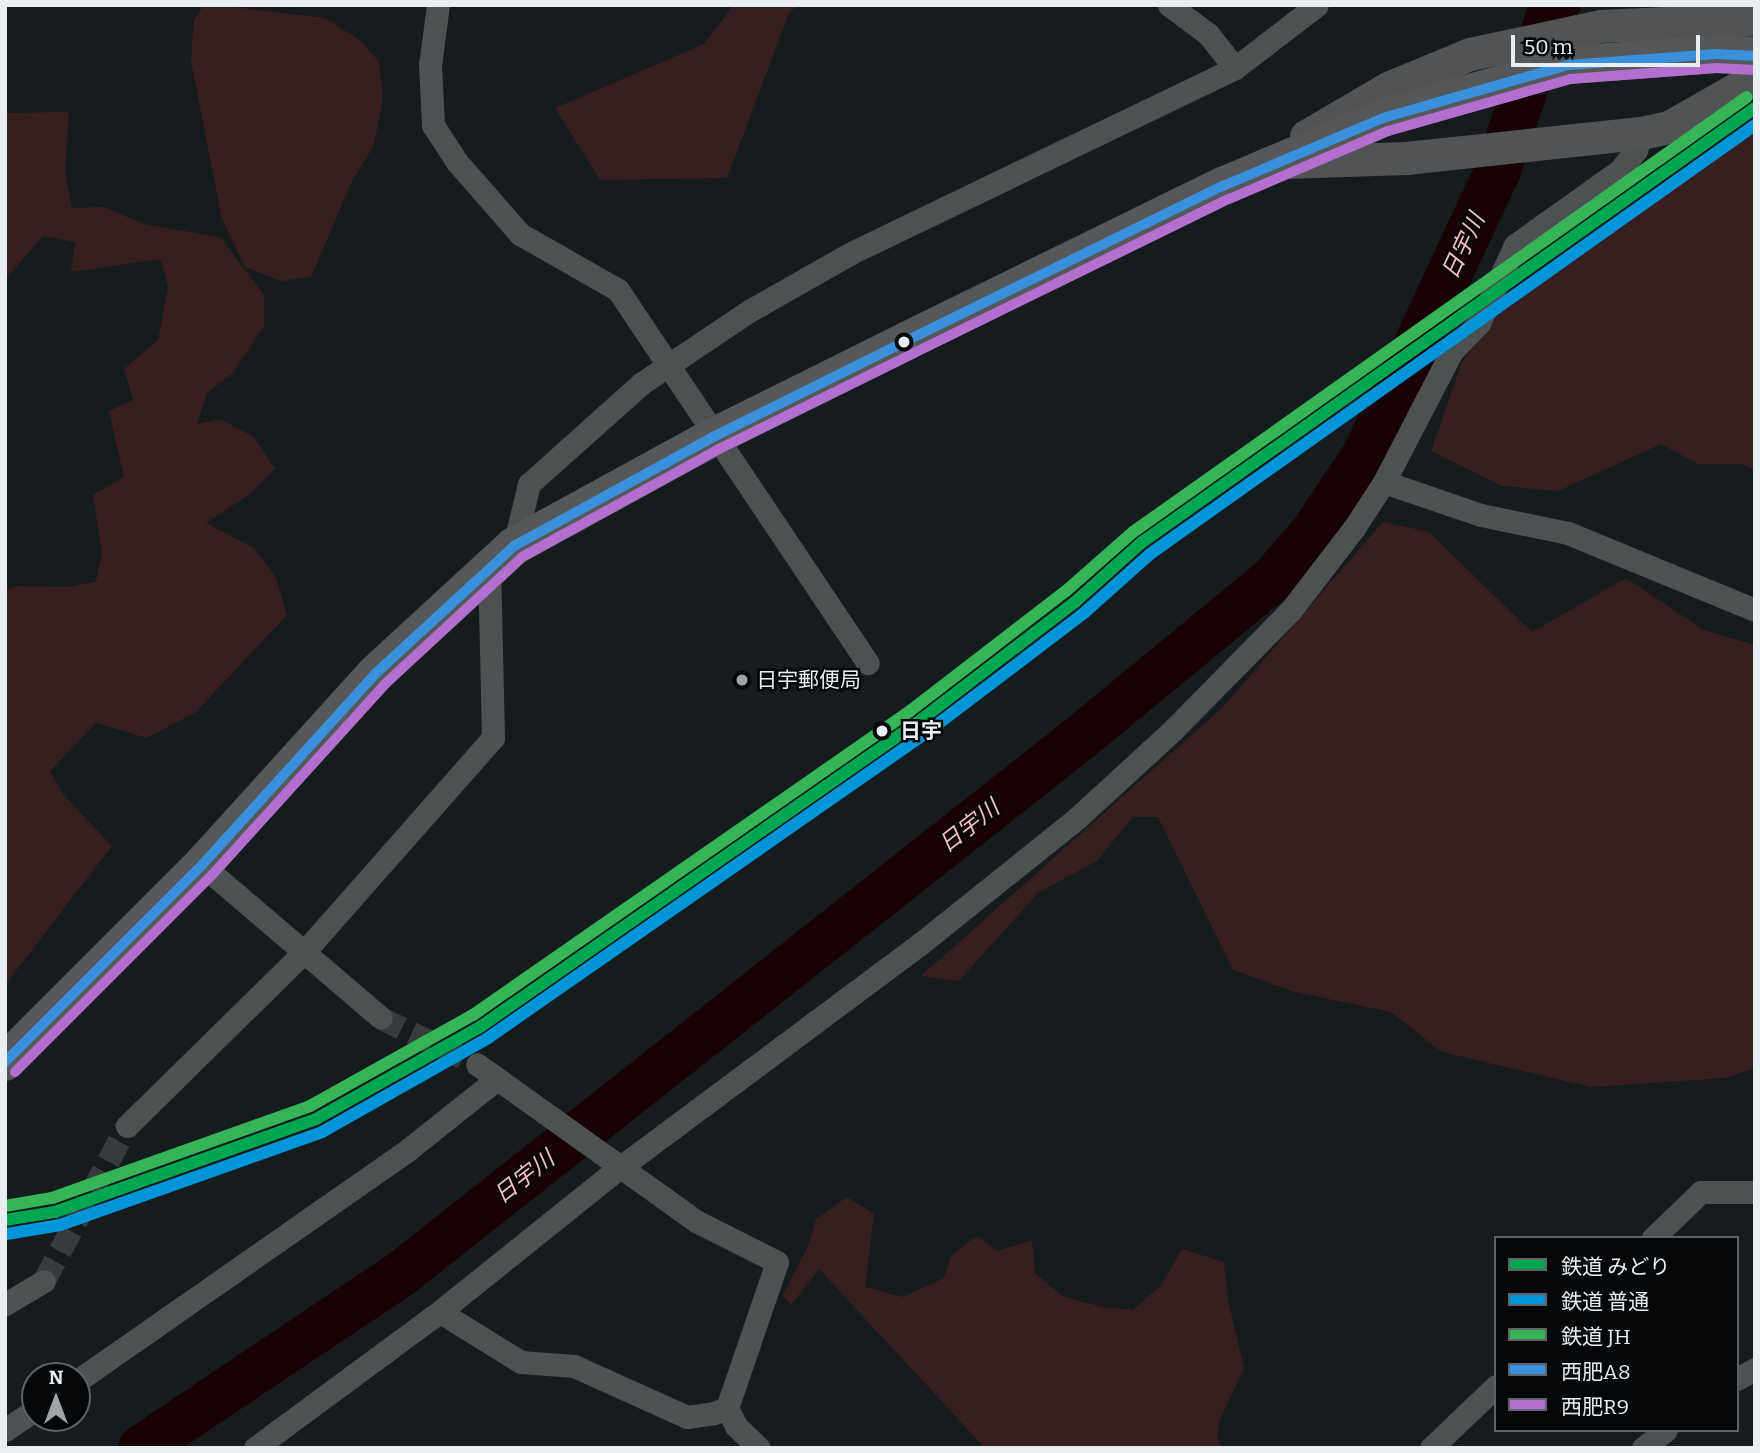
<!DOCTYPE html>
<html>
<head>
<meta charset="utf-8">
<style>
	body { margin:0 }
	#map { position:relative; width:1760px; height:1453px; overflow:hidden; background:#161b1d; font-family:Bitter,"Noto Sans JP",serif }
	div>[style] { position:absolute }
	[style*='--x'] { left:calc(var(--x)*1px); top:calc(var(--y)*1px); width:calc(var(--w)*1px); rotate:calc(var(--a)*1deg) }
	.green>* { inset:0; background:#371f20 }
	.stream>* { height:8px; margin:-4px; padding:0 4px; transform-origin:4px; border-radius:4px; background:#190204 }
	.river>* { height:46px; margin:-23px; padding:0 23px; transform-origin:23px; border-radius:23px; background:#190204 }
	.street-tunnel>* { height:23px; margin-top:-11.5px; transform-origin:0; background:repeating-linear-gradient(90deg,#363b3d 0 23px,transparent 0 34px) }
	.street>* { height:23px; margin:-11.5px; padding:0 11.5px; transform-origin:11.5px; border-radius:11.5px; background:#4e5152 }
	.secondary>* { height:33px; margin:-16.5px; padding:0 16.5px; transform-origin:16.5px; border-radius:16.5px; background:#525354 }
	.highway>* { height:38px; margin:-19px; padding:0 19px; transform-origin:19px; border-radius:19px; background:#555759 }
	.bus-1>* { height:10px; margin:-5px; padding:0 5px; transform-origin:5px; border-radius:5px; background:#3a90db }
	.bus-2>* { height:10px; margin:-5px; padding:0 5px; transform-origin:5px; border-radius:5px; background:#b36fd0 }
	.rail-1>* { height:12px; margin:-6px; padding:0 6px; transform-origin:6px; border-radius:6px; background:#00a651 }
	.rail-2>* { height:12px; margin:-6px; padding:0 6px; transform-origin:6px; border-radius:6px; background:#0095d9 }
	.rail-3>* { height:12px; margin:-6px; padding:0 6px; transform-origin:6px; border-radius:6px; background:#36b558 }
	.dots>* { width:19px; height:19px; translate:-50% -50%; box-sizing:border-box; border:4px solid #040608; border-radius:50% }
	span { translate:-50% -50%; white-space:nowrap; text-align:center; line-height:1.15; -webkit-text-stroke:5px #040608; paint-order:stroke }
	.poi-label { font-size:21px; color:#e8eef1 }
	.left { translate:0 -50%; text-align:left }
	.stop-label { font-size:21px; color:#e8eef1; font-weight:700 }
	.water-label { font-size:23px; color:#febec0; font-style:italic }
	.frame { position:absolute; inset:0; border:7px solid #e8eef1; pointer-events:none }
	.legend { position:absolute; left:1494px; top:1236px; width:245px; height:196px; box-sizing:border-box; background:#040608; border:2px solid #5f6365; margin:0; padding:9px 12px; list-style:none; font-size:21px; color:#e8eef1 }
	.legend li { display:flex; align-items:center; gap:14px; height:35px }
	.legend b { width:35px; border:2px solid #5f6365 }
	.north { position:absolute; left:21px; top:1362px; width:70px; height:70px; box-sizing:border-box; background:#040608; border:2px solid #5f6365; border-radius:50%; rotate:0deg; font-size:19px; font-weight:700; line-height:28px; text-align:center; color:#e8eef1 }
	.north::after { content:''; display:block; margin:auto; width:24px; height:32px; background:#9ea4a7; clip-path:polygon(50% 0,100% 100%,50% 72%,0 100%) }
	.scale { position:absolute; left:1511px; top:35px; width:189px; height:32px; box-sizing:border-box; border:4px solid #e8eef1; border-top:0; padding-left:9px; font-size:21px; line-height:24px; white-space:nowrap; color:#e8eef1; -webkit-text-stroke:5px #040608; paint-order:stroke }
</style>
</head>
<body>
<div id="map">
	<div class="green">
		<i style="clip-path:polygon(216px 5px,325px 18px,361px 41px,379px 62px,383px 97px,374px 145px,351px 183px,311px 277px,281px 281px,245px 267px,222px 219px,191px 61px,194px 20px,203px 6px)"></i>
		<i style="clip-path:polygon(734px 5px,798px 5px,789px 13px,727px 178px,600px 180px,555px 108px,704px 44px)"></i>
		<i style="clip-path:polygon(69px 112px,65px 173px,72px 208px,103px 207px,144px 224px,220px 237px,264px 295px,264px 326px,233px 373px,207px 393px,197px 424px,220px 419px,254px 437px,275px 469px,250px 494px,206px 523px,254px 548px,276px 578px,287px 615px,196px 712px,147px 738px,96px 723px,50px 771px,63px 794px,112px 846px,5px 985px,5px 591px,15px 586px,70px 587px,96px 581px,102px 552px,93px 495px,124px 477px,109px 411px,133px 400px,124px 369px,158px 340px,168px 288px,161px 259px,71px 272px,75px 242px,43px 236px,5px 280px,5px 113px)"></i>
		<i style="clip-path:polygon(1755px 127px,1755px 471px,1743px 464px,1698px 464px,1661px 444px,1558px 491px,1502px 486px,1431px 451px,1462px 362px,1512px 292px)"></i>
		<i style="clip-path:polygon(1383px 522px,1429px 532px,1532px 632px,1626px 578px,1704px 630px,1755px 645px,1755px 1068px,1726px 1078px,1591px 1087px,1442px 1052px,1391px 1012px,1295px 992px,1233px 970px,1158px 817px,1133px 817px,1097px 861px,1038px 893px,959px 981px,921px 976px,1222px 708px)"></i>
		<i style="clip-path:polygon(847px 1197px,874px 1214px,865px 1287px,903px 1297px,944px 1278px,951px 1256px,976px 1236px,998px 1251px,1032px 1240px,1035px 1273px,1062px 1296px,1102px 1307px,1133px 1310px,1161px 1285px,1182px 1249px,1224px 1262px,1228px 1301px,1244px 1368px,1219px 1422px,1217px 1438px,1223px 1448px,985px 1448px,819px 1269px,791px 1305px,783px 1295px,808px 1246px,816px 1219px)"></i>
	</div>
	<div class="stream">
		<i style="--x:1542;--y:5;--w:15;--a:67"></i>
	</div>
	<div class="river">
		<i style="--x:141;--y:1448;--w:314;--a:-33.8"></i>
		<i style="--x:402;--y:1273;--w:864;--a:-38.28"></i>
		<i style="--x:1080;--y:738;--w:250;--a:-39.5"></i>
		<i style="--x:1273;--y:579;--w:60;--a:-49.1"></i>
		<i style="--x:1312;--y:534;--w:95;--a:-56.1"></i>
		<i style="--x:1365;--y:455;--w:315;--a:-65"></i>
		<i style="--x:1498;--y:170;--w:159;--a:-71.7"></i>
		<i style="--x:1548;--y:19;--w:17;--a:-57"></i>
	</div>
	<div class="street-tunnel">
		<i style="--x:381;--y:1018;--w:106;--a:25.6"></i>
		<i style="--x:44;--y:1281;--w:176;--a:-61.8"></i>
	</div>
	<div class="street">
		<i style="--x:438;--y:5;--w:61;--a:97.6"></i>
		<i style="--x:430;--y:65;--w:60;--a:87.1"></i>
		<i style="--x:433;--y:125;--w:44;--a:57"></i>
		<i style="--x:457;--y:162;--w:96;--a:48.8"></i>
		<i style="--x:520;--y:234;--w:113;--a:29.7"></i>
		<i style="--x:618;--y:290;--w:449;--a:56.2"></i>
		<i style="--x:1169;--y:5;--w:49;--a:36.6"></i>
		<i style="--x:1208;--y:34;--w:43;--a:51.5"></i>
		<i style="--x:1384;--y:482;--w:102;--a:18.8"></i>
		<i style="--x:1481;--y:515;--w:89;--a:11.7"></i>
		<i style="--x:1568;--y:533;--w:202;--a:22.4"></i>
		<i style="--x:514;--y:546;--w:64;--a:-76.4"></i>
		<i style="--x:529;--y:484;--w:152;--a:-41.8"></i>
		<i style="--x:642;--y:383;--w:129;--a:-33.9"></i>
		<i style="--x:749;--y:311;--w:117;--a:-29.6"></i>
		<i style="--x:851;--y:253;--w:426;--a:-25.7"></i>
		<i style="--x:1235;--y:68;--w:103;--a:-37.5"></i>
		<i style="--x:202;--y:865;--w:235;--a:40.5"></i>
		<i style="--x:127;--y:1126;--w:250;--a:-44.5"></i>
		<i style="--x:305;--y:951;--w:284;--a:-48.6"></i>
		<i style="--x:493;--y:738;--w:170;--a:-91.3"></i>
		<i style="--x:1653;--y:1238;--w:66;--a:-43.8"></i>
		<i style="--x:1701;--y:1192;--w:54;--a:0"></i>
		<i style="--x:5;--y:1304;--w:45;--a:-30.5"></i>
		<i style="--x:440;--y:1312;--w:95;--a:31.7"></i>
		<i style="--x:521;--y:1362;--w:53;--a:4.3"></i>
		<i style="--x:574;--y:1366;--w:124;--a:24.3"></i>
		<i style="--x:687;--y:1417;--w:27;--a:-8"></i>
		<i style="--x:714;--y:1413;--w:14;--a:-21"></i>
		<i style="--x:727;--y:1408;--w:154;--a:-71.1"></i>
		<i style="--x:777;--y:1262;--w:91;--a:-153.2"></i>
		<i style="--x:696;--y:1221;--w:269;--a:-144.4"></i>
		<i style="--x:1737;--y:1379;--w:21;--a:-29"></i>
		<i style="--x:77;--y:1381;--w:405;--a:-34.9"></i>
		<i style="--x:409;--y:1149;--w:112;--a:-38.5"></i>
		<i style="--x:727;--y:1408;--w:20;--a:63"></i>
		<i style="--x:736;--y:1426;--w:32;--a:44"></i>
		<i style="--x:5;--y:1430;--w:36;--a:-34"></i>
		<i style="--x:255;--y:1448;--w:221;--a:-36.4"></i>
		<i style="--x:433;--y:1317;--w:237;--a:-38.7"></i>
		<i style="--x:618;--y:1169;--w:377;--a:-36.7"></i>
		<i style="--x:920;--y:944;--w:200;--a:-38.7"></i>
		<i style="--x:1076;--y:819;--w:132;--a:-42.5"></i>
		<i style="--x:1173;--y:730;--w:168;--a:-45.5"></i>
		<i style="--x:1291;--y:610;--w:103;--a:-52.5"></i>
		<i style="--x:1354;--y:528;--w:55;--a:-56.9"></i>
		<i style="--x:1384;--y:482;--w:148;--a:-62.6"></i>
		<i style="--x:1452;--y:351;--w:39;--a:-46"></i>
		<i style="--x:1479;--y:323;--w:86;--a:-65.2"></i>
		<i style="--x:1515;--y:245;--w:129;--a:-35.5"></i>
		<i style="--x:1620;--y:170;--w:26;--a:-51"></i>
		<i style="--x:1636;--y:150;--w:18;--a:-74"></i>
		<i style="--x:1431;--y:1448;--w:90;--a:-43.6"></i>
		<i style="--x:1643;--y:1448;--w:29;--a:-38"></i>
	</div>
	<div class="secondary">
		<i style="--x:1306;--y:136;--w:97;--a:-30.3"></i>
		<i style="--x:1390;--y:87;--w:87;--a:-22.4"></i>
		<i style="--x:1470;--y:54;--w:134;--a:-12.1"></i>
		<i style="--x:1601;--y:26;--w:154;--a:-2.6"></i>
		<i style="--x:1286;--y:162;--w:120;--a:-1.9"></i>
		<i style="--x:1406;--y:158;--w:236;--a:-6.1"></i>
		<i style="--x:1641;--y:133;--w:29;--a:-12"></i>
		<i style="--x:1669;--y:127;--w:99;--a:-29.7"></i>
	</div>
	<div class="highway">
		<i style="--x:5;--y:1062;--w:279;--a:-45"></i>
		<i style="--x:202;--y:865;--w:258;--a:-47.8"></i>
		<i style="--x:375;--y:674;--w:189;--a:-42.6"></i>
		<i style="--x:514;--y:546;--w:227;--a:-28.7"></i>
		<i style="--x:713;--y:437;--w:218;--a:-26.4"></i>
		<i style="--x:908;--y:340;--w:351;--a:-26.1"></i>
		<i style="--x:1223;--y:186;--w:174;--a:-23"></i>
		<i style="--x:1383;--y:118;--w:192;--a:-16"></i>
		<i style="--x:1568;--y:65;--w:149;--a:-4.2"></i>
		<i style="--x:1717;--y:54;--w:38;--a:3"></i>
	</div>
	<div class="bus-1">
		<i style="--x:5;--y:1062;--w:279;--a:-45"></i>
		<i style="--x:202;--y:865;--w:258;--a:-47.8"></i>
		<i style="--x:375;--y:674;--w:189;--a:-42.6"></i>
		<i style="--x:514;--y:546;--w:227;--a:-28.7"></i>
		<i style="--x:713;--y:437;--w:218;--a:-26.4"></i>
		<i style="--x:908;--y:340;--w:351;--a:-26.1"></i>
		<i style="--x:1223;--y:186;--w:174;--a:-23"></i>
		<i style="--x:1383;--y:118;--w:192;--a:-16"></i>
		<i style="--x:1568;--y:65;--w:149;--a:-4.2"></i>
		<i style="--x:1717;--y:54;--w:38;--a:3"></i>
	</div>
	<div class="bus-2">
		<i style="--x:15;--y:1072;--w:279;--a:-45"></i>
		<i style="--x:212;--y:875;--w:258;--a:-47.8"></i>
		<i style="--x:385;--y:684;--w:187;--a:-42.8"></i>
		<i style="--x:522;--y:557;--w:225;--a:-28.7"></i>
		<i style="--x:719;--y:449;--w:217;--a:-26.2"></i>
		<i style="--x:914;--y:353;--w:351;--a:-26.1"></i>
		<i style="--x:1229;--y:199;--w:173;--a:-23.2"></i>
		<i style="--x:1388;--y:131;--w:189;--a:-15.9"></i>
		<i style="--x:1570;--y:79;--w:147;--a:-4.3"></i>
		<i style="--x:1717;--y:68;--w:37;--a:3"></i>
	</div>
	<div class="rail-1">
		<i style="--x:5;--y:1220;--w:51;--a:-9.1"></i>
		<i style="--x:55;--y:1212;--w:277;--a:-19.6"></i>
		<i style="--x:316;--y:1119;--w:188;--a:-29.3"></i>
		<i style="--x:480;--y:1027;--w:534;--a:-34.85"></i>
		<i style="--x:918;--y:722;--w:198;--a:-37.4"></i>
		<i style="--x:1075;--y:602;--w:89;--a:-41.8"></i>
		<i style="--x:1141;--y:543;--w:752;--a:-35.32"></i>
	</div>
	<div class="rail-2">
		<i style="--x:7;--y:1234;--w:54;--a:-9.6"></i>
		<i style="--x:60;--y:1225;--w:278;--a:-19.5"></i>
		<i style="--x:322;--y:1132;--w:191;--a:-29.5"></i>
		<i style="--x:488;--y:1038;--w:534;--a:-34.85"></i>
		<i style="--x:926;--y:733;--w:198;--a:-37.2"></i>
		<i style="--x:1084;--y:613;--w:89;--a:-41.8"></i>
		<i style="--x:1150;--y:554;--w:742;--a:-35.34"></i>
	</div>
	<div class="rail-3">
		<i style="--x:5;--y:1206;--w:48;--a:-9.7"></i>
		<i style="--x:52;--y:1198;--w:274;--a:-19.6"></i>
		<i style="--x:310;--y:1106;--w:187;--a:-29.2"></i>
		<i style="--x:473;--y:1015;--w:532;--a:-34.82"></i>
		<i style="--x:910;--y:711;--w:197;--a:-37.6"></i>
		<i style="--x:1066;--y:591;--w:89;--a:-41.4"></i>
		<i style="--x:1133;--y:532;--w:752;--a:-35.32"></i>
	</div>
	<div class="dots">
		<i style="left:904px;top:342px;background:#e8eef1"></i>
		<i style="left:742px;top:680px;background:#9ea4a7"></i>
		<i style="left:882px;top:731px;background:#e8eef1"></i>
	</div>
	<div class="poi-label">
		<span class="left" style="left:756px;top:680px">日宇郵便局</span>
	</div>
	<div class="stop-label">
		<span class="left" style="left:900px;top:731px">日宇</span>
	</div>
	<div class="water-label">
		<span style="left:1463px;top:246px;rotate:-65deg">日宇川</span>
		<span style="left:969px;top:826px;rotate:-38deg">日宇川</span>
		<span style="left:524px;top:1177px;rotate:-38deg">日宇川</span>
	</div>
	<div class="frame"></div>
	<ul class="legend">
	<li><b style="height:9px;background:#00a651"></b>鉄道 みどり</li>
	<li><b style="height:9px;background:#0095d9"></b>鉄道 普通</li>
	<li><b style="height:9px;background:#36b558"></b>鉄道 JH</li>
	<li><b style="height:9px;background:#3a90db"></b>西肥A8</li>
	<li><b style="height:9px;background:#b36fd0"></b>西肥R9</li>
	</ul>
	<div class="north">N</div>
	<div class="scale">50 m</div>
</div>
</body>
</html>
